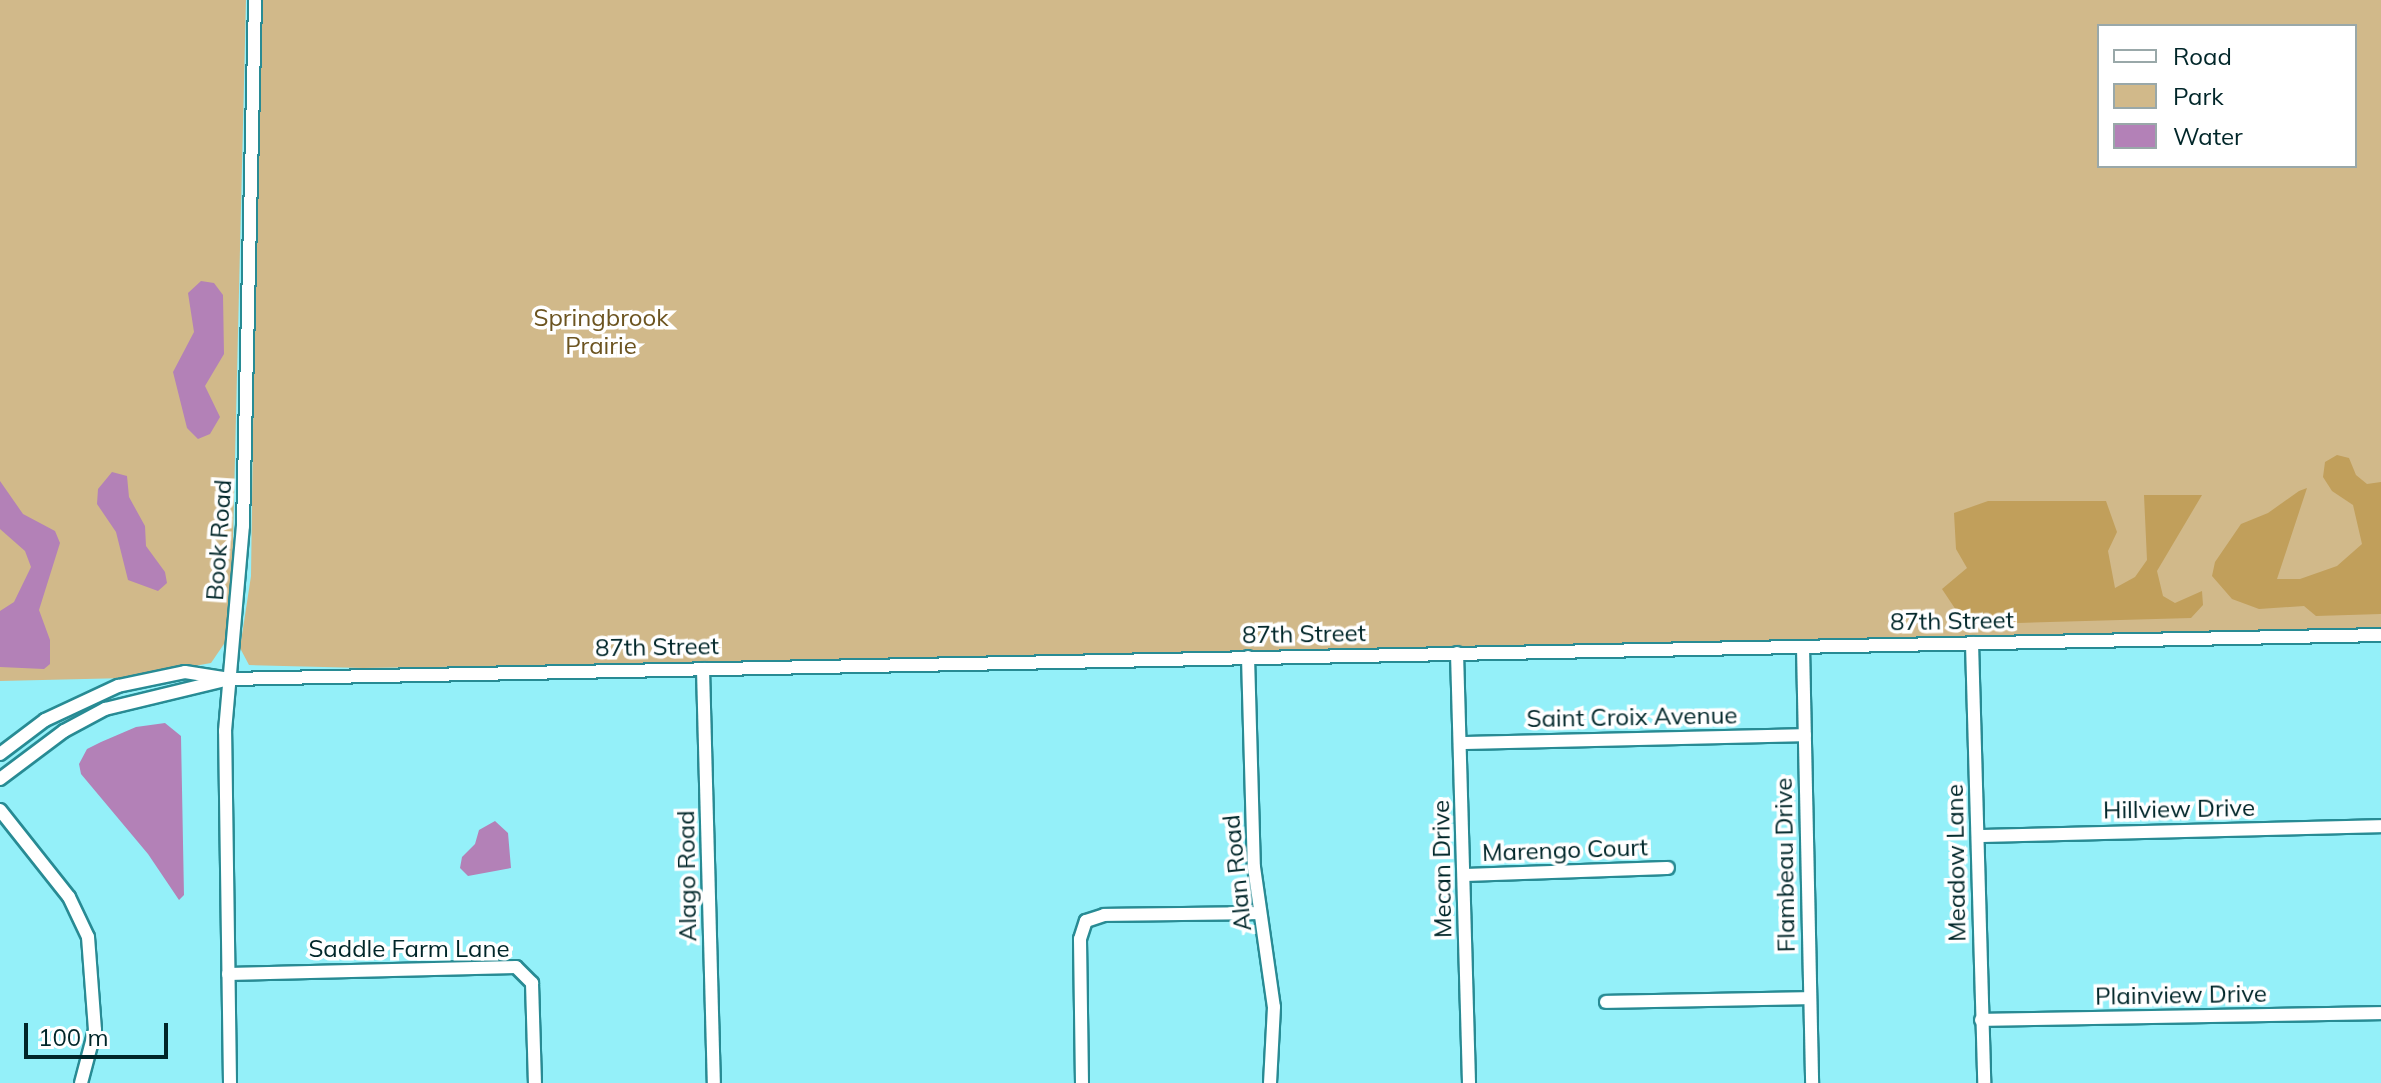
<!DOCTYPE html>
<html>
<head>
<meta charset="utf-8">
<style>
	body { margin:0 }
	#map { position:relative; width:2381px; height:1083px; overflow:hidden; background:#94f0f9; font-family:Mulish,sans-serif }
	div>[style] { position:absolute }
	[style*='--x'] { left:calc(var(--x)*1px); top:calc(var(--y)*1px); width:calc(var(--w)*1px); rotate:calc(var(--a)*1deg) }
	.green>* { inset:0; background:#d1b98a }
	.forest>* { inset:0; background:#c19f5b }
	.water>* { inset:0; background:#b381b7 }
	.roads { filter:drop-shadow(2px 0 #288b94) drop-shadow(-2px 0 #288b94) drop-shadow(0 2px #288b94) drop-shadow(0 -2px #288b94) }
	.minor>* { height:12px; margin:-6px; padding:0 6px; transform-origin:6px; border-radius:6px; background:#fff }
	span { translate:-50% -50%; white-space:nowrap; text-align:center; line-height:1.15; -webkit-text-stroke:7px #fff; paint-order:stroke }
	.park-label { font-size:24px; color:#6c5420 }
	.street-label { font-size:24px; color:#002629 }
	.legend { position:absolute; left:2097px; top:24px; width:260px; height:144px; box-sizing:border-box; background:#fff; border:2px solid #99a8a9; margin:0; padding:10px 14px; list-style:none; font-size:24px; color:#002629 }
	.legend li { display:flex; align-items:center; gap:16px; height:40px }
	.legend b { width:40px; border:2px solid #99a8a9 }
	.scale { position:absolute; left:24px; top:1023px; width:144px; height:36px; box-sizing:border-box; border:4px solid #002629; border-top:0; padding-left:10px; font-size:24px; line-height:28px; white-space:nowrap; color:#002629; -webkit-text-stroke:6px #fff; paint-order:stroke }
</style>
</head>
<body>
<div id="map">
	<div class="green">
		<i style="clip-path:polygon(0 0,246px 0,232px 582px,226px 641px,211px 663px,127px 678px,0 681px)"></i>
		<i style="clip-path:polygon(evenodd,259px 0,2381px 0,2381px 628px,1389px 654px,363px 668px,249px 665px,240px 648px,251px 576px,259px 0,2099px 26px,2355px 26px,2355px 166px,2099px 166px,2099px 26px)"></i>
	</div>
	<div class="forest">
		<i style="clip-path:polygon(2337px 455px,2349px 458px,2356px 475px,2367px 484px,2381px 482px,2381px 614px,2316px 616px,2304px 606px,2259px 609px,2232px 599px,2212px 576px,2215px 562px,2241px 524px,2268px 513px,2299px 491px,2307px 488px,2277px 579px,2300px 579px,2337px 566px,2362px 544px,2353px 505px,2332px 491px,2323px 477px,2325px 462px)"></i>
		<i style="clip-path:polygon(2144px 495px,2202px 495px,2157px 571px,2163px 596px,2175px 603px,2202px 591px,2203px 605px,2191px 618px,1950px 625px,1956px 610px,1942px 589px,1967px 568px,1956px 549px,1954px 513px,1988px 501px,2106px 501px,2117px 532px,2108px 551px,2115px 588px,2135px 577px,2147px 560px)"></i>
	</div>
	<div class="water">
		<i style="clip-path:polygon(201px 281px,214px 283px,223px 295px,224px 354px,205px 386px,220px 417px,210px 434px,198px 439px,187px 428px,173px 372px,194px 332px,188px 293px)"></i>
		<i style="clip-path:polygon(112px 472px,127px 476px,129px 497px,145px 526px,146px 546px,165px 572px,167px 583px,158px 591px,128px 580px,116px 532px,97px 504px,98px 489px)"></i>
		<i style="clip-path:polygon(0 481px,23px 514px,55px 531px,60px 543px,39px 610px,50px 640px,50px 664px,44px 669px,0 667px,0 611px,14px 602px,31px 567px,25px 551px,0 529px)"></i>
		<i style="clip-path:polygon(165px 723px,181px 736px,184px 895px,179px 900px,148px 854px,81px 774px,79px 764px,87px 749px,101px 742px,136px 727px)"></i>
		<i style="clip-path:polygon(495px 821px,508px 833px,511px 868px,468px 876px,460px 868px,462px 857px,475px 844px,479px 830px)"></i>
	</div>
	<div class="roads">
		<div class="minor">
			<i style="--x:1972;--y:643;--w:440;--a:88.4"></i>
			<i style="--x:1803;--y:647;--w:436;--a:88.8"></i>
			<i style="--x:1457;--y:653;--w:430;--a:88.4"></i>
			<i style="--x:1248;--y:657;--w:210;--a:88.4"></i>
			<i style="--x:1254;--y:867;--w:141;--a:81.9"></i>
			<i style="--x:1274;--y:1007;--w:76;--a:93"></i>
			<i style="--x:703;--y:669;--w:414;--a:88.5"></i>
			<i style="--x:1460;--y:743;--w:345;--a:-1.3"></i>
			<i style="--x:0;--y:754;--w:56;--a:-37.1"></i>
			<i style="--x:45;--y:720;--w:81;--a:-25"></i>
			<i style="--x:118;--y:686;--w:68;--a:-11.8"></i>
			<i style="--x:185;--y:672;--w:45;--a:9"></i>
			<i style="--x:0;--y:779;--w:80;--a:-36.9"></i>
			<i style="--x:64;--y:731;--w:47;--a:-28.2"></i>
			<i style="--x:105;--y:709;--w:128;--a:-13.6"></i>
			<i style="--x:229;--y:679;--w:2152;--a:-1.17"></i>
			<i style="--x:0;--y:810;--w:111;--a:51.6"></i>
			<i style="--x:69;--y:897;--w:44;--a:64.6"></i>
			<i style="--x:88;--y:937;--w:93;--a:85.7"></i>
			<i style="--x:95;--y:1030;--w:55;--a:104.8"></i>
			<i style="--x:1978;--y:836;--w:403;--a:-1.4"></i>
			<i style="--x:1464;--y:875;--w:204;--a:-2"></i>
			<i style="--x:228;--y:974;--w:288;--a:-1.4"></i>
			<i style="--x:516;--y:967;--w:23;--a:45"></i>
			<i style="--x:532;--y:983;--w:100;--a:88.3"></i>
			<i style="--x:1606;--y:1002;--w:204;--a:-1.1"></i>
			<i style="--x:1981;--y:1020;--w:400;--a:-1"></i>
			<i style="--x:230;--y:1083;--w:352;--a:-90.8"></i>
			<i style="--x:225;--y:731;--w:206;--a:-85"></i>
			<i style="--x:243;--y:526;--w:526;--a:-88.69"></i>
			<i style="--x:1082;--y:1083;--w:144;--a:-90.8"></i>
			<i style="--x:1080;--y:939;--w:19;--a:-72"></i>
			<i style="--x:1086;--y:921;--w:19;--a:-18"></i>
			<i style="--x:1104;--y:915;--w:156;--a:-0.7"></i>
		</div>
	</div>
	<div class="park-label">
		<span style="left:601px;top:332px">Springbrook<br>Prairie</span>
	</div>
	<div class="street-label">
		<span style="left:219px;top:540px;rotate:-86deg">Book Road</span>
		<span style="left:1952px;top:621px;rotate:-1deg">87th Street</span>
		<span style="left:1304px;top:634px;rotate:-1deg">87th Street</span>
		<span style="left:657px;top:647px;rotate:-1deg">87th Street</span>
		<span style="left:1632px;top:717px;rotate:-1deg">Saint Croix Avenue</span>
		<span style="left:2179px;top:809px;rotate:-1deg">Hillview Drive</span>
		<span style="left:1565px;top:850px;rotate:-2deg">Marengo Court</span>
		<span style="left:1956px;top:863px;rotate:-91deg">Meadow Lane</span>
		<span style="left:1785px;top:865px;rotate:-91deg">Flambeau Drive</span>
		<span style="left:1442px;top:869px;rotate:-91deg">Mecan Drive</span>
		<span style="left:1237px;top:873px;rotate:-96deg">Alan Road</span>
		<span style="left:687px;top:876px;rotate:-91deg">Alago Road</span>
		<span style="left:409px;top:949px">Saddle Farm Lane</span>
		<span style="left:2181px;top:995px;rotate:-1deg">Plainview Drive</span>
	</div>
	<ul class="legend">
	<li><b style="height:10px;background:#fff"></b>Road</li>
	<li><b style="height:22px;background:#d1b98a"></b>Park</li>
	<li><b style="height:22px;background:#b381b7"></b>Water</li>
	</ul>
	<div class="scale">100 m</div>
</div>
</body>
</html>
